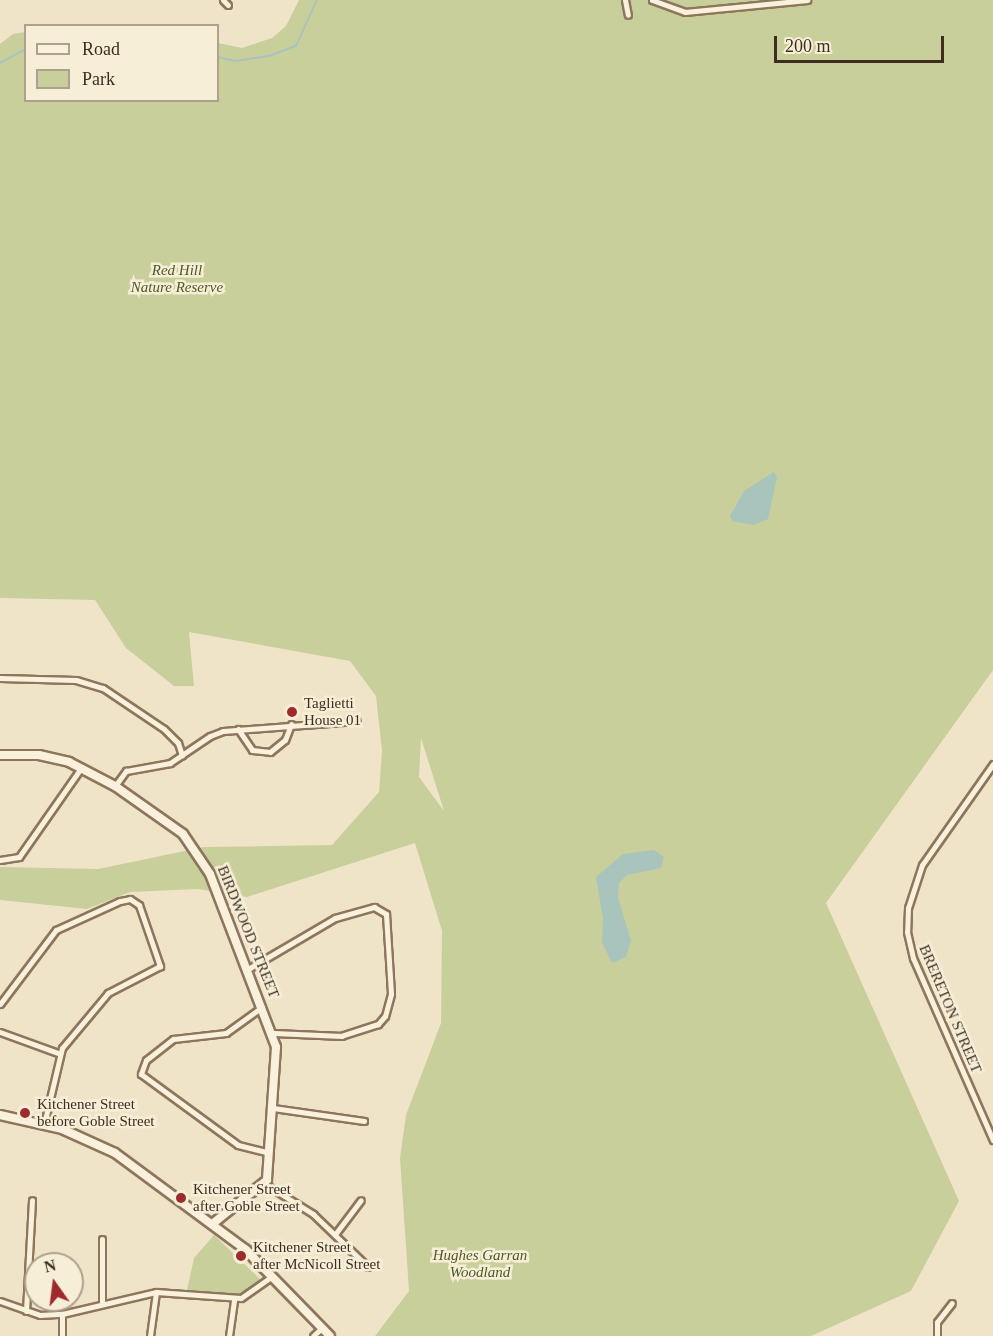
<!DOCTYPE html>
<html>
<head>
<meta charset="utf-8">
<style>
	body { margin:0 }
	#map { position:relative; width:993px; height:1336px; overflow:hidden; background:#f0e4c8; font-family:Georgia,serif }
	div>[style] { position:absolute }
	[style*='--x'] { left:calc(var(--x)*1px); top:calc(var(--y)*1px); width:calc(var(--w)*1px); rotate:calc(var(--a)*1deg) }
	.green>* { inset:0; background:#c9cf9b }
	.water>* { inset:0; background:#a9c4bc }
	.stream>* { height:1.5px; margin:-0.75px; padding:0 0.75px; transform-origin:0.75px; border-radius:0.75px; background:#a9c4bc }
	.roads { filter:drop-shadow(2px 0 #8d765c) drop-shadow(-2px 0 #8d765c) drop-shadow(0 2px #8d765c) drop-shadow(0 -2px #8d765c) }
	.street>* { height:5px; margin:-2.5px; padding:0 2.5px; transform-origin:2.5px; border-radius:2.5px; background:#faf1dc }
	.secondary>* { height:8px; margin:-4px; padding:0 4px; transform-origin:4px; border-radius:4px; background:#faf1dc }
	.dots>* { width:16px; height:16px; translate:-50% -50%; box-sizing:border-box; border:3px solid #f7eed8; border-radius:50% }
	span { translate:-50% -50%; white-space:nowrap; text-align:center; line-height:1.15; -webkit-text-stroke:5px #f7eed8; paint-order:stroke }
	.park-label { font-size:15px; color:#4d5a26; font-style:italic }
	.poi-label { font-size:15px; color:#3d2e20 }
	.left { translate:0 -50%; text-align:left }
	.street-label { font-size:15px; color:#3d2e20 }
	.legend { position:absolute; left:24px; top:24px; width:195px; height:78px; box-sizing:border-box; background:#f7eed8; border:2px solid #ada18e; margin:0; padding:8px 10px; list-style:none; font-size:18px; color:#3d2e20 }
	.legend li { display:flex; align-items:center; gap:12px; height:30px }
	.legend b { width:30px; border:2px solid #ada18e }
	.north { position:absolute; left:24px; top:1252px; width:60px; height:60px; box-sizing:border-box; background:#f7eed8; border:2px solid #ada18e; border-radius:50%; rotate:346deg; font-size:16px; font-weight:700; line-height:24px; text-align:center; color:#3d2e20 }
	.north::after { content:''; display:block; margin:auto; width:21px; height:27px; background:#9e2a2b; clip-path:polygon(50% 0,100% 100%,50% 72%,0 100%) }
	.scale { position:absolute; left:774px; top:36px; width:170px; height:27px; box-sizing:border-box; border:3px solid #3d2e20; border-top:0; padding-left:8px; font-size:18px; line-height:21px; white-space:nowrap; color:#3d2e20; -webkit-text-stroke:4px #f7eed8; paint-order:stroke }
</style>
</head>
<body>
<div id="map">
	<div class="green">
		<i style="clip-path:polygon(evenodd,299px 0,993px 0,993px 670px,826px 903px,959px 1201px,911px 1291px,811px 1336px,375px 1336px,409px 1291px,400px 1158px,406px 1115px,441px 1023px,442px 931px,415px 843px,247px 897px,198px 889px,130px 892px,87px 909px,0 900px,0 867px,98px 869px,204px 847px,332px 845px,379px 792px,382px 751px,376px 696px,350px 661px,189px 632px,194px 686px,174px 686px,126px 648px,95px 600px,0 598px,0 44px,13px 34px,25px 32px,26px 100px,218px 100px,218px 43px,242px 48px,272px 38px,286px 26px,299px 0,421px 738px,444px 811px,419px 777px,421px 738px)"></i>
		<i style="clip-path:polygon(214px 1235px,261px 1280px,261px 1282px,238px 1294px,187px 1290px,194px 1258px)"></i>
	</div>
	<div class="water">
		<i style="clip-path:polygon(774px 472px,777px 477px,768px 519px,753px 525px,732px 521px,730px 516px,744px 491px)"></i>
		<i style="clip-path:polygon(654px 850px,664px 857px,661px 868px,627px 875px,619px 883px,618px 897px,631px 941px,626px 957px,612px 963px,602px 943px,603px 919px,596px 877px,623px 854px)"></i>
	</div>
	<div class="stream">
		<i style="--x:218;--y:57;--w:18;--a:13"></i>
		<i style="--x:236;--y:61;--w:36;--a:-9"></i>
		<i style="--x:272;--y:55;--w:26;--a:-21"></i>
		<i style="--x:296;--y:46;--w:51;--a:-65.5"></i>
		<i style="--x:0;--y:63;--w:30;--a:-28"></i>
	</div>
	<div class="roads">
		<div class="street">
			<i style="--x:223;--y:0;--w:7;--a:45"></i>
			<i style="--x:625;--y:0;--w:15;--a:79"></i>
			<i style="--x:652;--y:0;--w:35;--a:20"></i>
			<i style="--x:685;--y:12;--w:123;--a:-5.6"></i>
			<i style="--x:0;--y:678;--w:76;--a:1.5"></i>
			<i style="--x:76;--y:680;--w:28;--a:17"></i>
			<i style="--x:103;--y:688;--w:73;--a:33.9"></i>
			<i style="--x:164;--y:729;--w:20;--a:45"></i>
			<i style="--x:178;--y:743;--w:13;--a:72"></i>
			<i style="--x:238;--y:729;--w:25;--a:56"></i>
			<i style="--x:252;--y:750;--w:18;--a:6"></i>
			<i style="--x:270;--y:752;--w:19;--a:-39"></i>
			<i style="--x:285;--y:740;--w:17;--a:-69"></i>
			<i style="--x:993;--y:764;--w:123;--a:125.1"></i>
			<i style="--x:922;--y:865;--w:45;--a:108"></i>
			<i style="--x:908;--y:908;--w:24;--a:92"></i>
			<i style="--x:907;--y:932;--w:27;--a:77"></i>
			<i style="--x:913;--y:958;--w:199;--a:66.3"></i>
			<i style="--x:115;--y:786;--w:19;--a:-54"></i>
			<i style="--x:126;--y:771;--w:45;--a:-10.3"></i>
			<i style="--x:170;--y:763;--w:48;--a:-34"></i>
			<i style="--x:210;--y:736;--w:14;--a:-21"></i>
			<i style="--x:223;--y:731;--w:134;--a:-4.3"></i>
			<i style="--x:0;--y:860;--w:19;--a:-9"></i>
			<i style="--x:19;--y:857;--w:108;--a:-55.1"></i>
			<i style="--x:248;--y:969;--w:101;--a:-30.4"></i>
			<i style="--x:335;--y:918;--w:41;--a:-15.8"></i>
			<i style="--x:374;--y:907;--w:14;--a:30"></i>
			<i style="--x:386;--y:914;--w:80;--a:86.4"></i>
			<i style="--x:391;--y:994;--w:23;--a:105"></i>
			<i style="--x:385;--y:1016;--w:11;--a:131"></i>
			<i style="--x:378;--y:1024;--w:38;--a:162"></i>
			<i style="--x:342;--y:1036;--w:68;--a:-177.5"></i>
			<i style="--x:0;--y:1004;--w:93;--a:-52.9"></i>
			<i style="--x:56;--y:930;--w:70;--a:-24.4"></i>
			<i style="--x:120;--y:901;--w:10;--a:-11"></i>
			<i style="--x:130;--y:899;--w:11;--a:34"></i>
			<i style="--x:139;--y:905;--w:65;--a:71"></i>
			<i style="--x:160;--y:966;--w:59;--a:152.6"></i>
			<i style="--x:108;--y:993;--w:72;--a:129.9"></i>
			<i style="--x:62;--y:1048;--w:78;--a:103.3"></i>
			<i style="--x:262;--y:1007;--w:44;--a:144.2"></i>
			<i style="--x:226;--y:1033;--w:53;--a:173.5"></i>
			<i style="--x:173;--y:1039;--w:34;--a:142"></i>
			<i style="--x:146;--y:1060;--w:15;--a:110"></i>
			<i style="--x:141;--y:1074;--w:120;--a:36.2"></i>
			<i style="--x:238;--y:1145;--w:32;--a:14"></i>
			<i style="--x:0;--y:1032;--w:62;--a:19.9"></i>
			<i style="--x:273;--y:1108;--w:92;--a:8.1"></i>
			<i style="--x:265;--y:1184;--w:57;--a:32"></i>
			<i style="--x:313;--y:1214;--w:76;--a:43.9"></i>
			<i style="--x:336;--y:1233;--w:41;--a:-52.9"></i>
			<i style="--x:102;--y:1239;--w:65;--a:90"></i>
			<i style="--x:0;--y:1301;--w:42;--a:19.3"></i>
			<i style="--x:40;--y:1315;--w:22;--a:-3"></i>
			<i style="--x:62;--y:1314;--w:97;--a:-13.2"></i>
			<i style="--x:156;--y:1292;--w:85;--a:4"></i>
			<i style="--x:241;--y:1298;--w:37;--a:-35"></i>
			<i style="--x:26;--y:1311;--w:111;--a:-86.9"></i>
			<i style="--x:62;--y:1336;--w:22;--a:-90"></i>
			<i style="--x:150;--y:1336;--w:44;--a:-82.2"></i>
			<i style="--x:229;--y:1336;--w:37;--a:-82"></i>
			<i style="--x:313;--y:1336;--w:12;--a:-42"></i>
			<i style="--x:937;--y:1336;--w:14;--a:-90"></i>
			<i style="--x:937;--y:1322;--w:24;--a:-52"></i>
		</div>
		<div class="secondary">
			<i style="--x:0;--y:755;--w:39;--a:0"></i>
			<i style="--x:39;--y:755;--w:31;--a:13"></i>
			<i style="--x:69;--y:762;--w:52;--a:27.6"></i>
			<i style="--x:115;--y:786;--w:83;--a:35.2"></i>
			<i style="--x:183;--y:834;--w:48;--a:56"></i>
			<i style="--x:210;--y:874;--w:185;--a:69.1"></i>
			<i style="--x:276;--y:1047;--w:133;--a:93.9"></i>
			<i style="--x:267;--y:1180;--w:70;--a:141.3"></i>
			<i style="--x:0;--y:1115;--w:64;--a:12.7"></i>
			<i style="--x:62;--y:1129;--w:58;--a:24.4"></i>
			<i style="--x:115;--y:1153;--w:163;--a:36.5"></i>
			<i style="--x:246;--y:1250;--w:120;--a:45.7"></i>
		</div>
	</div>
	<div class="dots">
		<i style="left:292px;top:712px;background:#9e2a2b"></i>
		<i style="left:25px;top:1113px;background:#9e2a2b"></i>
		<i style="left:181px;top:1198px;background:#9e2a2b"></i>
		<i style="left:241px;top:1256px;background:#9e2a2b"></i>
	</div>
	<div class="park-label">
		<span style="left:177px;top:279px">Red Hill<br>Nature Reserve</span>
		<span style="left:480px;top:1264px">Hughes Garran<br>Woodland</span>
	</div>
	<div class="poi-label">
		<span class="left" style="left:304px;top:712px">Taglietti<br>House 01</span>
		<span class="left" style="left:37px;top:1113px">Kitchener Street<br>before Goble Street</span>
		<span class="left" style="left:193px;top:1198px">Kitchener Street<br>after Goble Street</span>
		<span class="left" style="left:253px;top:1256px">Kitchener Street<br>after McNicoll Street</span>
	</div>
	<div class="street-label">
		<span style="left:248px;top:932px;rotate:68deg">BIRDWOOD STREET</span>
		<span style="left:950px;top:1009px;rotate:67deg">BRERETON STREET</span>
	</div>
	<ul class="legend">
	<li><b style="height:8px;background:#faf1dc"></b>Road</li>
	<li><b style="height:16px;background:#c9cf9b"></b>Park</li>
	</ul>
	<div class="north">N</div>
	<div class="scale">200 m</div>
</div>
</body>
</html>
